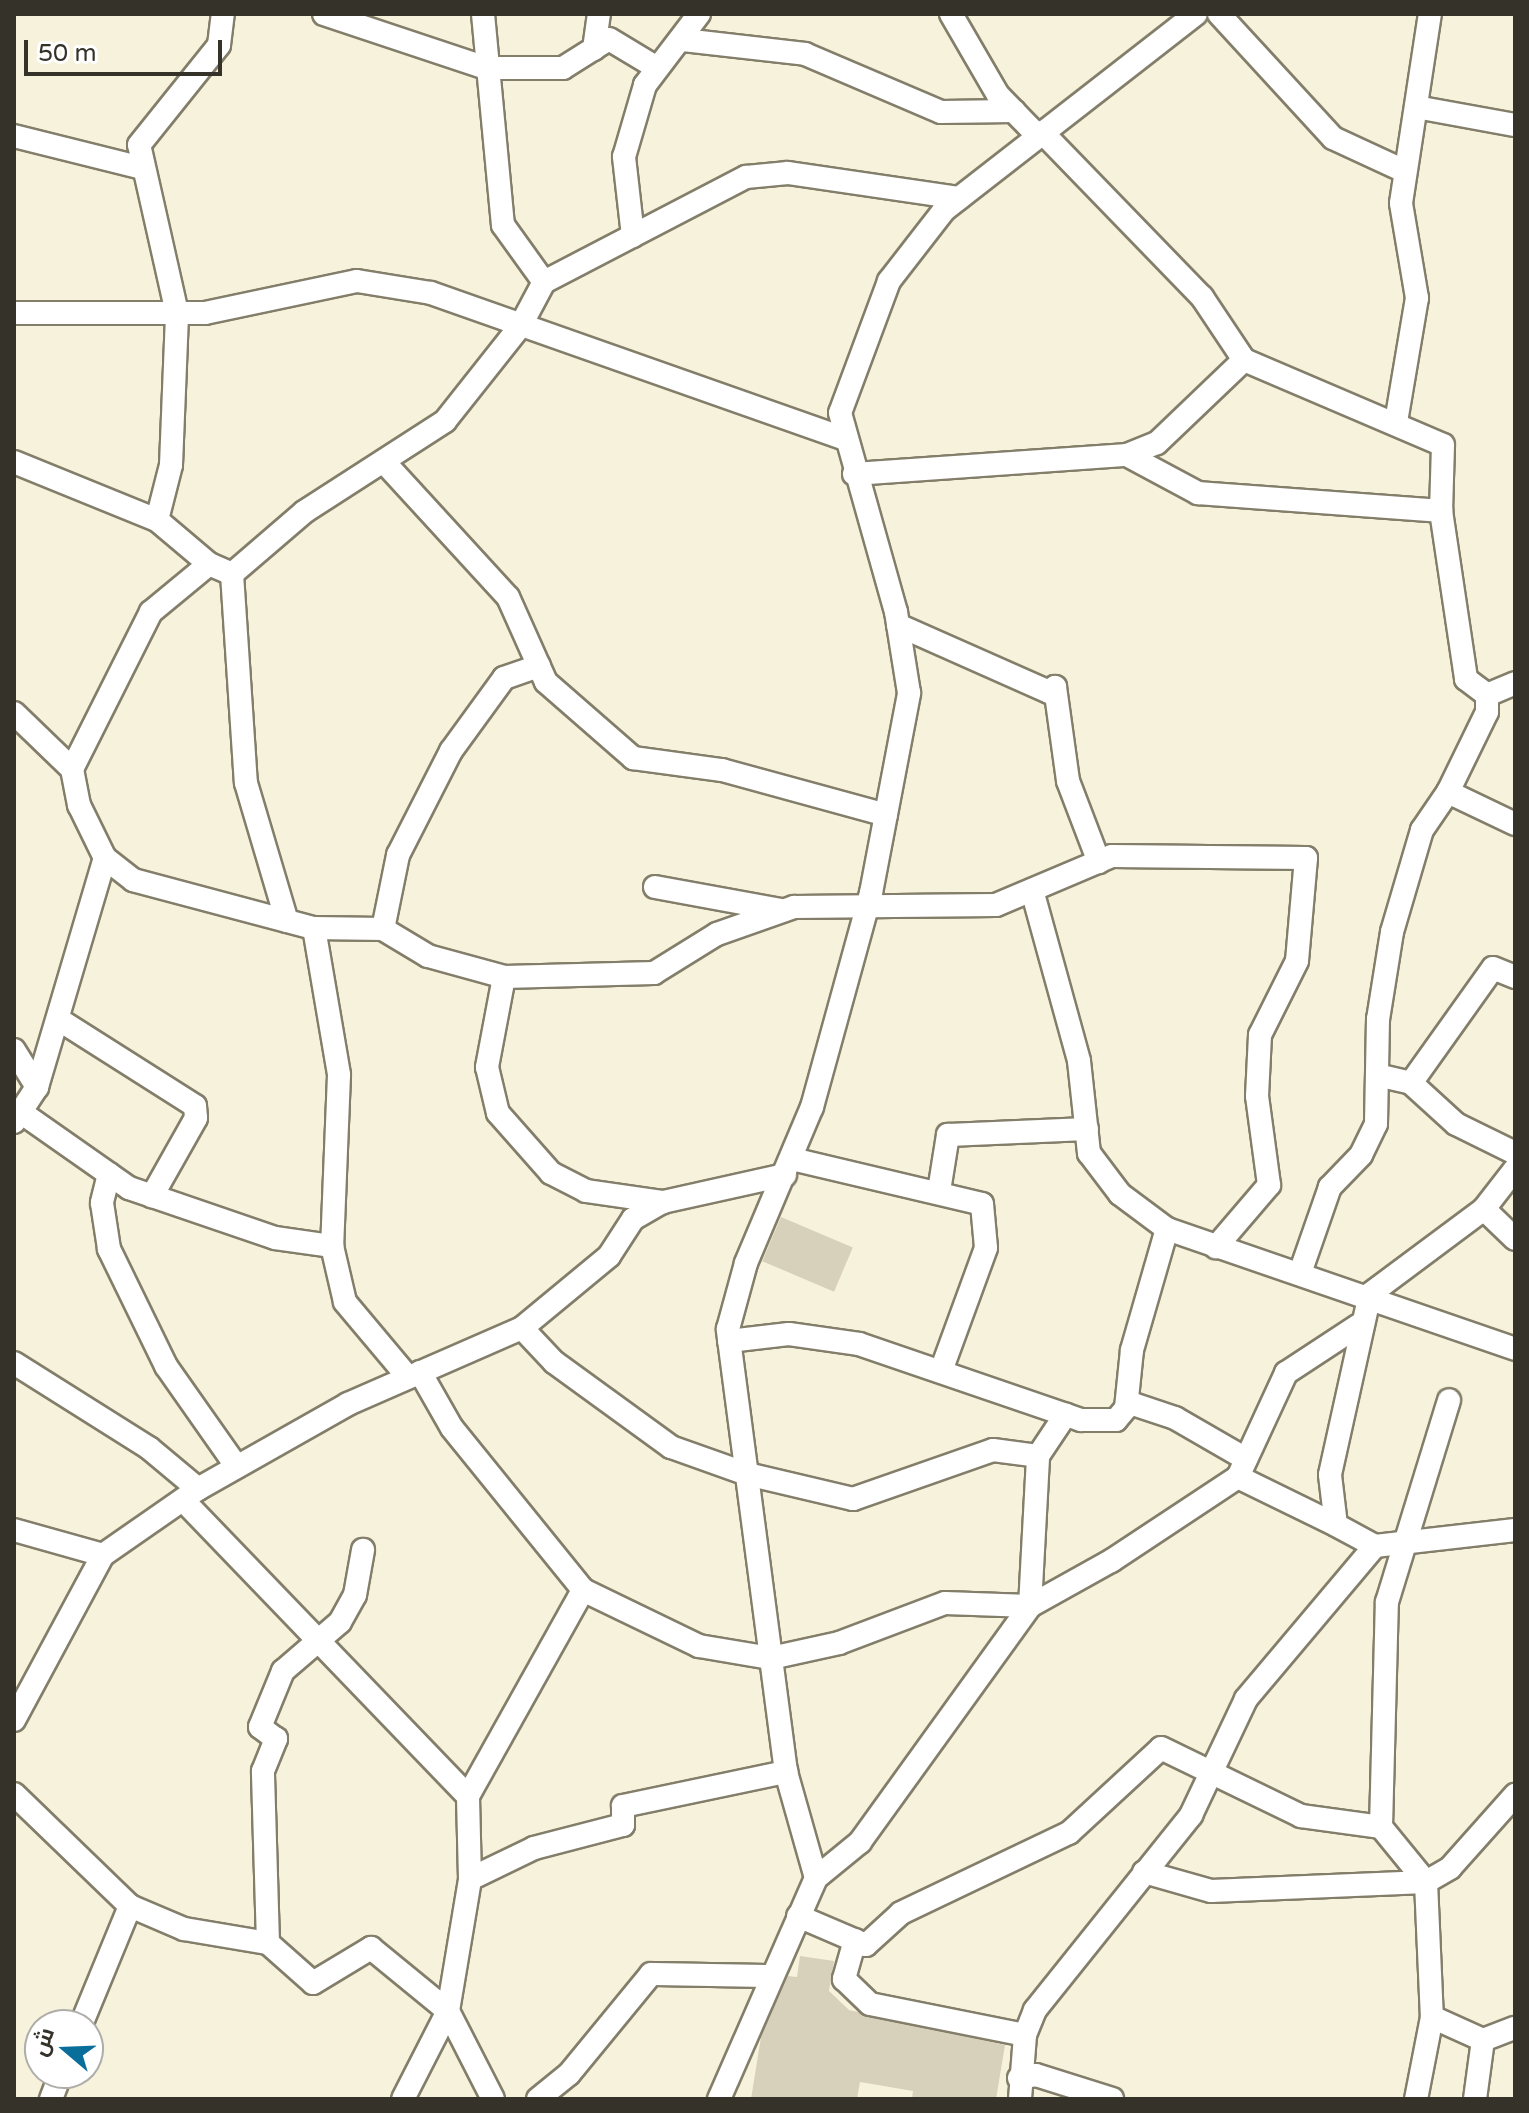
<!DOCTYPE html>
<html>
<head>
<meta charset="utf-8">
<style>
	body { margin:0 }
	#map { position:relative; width:1529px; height:2113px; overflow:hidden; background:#f7f2dc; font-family:"Varela Round",Cairo,sans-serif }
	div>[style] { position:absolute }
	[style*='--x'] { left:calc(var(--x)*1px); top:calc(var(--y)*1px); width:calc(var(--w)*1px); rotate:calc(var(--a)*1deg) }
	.building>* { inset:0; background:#d7d1bc; transform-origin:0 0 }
	.roads { filter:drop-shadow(2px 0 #837e6a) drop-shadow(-2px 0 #837e6a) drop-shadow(0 2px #837e6a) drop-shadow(0 -2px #837e6a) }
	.minor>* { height:22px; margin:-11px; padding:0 11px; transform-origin:11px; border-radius:11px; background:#fff }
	span { translate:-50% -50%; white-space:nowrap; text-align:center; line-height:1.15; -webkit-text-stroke:7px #fff; paint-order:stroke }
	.frame { position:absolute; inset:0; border:16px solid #343229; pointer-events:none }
	.north { position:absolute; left:24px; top:2009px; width:80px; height:80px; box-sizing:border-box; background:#fff; border:2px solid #aeada9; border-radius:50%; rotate:289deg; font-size:22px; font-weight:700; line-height:32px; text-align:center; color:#343229 }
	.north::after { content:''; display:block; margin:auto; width:28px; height:36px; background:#0a6e9b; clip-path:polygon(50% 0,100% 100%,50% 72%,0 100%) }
	.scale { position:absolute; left:24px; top:40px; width:198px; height:36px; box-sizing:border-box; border:4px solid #343229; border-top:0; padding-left:10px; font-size:24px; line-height:28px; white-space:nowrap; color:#343229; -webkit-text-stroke:6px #fff; paint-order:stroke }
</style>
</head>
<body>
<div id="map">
	<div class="building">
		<i style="left:781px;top:1217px;width:78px;height:48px;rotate:23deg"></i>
		<i style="clip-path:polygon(800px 1956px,834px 1961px,829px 1991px,849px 2010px,1005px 2045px,996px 2099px,912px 2099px,913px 2091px,860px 2082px,857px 2099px,751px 2099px,761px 2037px,788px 1976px,797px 1977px)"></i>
	</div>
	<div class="roads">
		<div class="minor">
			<i style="--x:324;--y:14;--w:171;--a:18.4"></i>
			<i style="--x:486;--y:68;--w:77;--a:0"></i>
			<i style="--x:563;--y:68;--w:54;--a:-32.2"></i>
			<i style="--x:609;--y:39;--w:56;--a:31.1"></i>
			<i style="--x:483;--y:14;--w:212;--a:84.6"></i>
			<i style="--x:503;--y:225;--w:70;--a:54.3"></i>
			<i style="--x:951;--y:14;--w:94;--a:59.9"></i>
			<i style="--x:998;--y:95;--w:56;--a:45.7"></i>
			<i style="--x:1219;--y:14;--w:168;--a:47.4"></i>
			<i style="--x:1333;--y:138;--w:78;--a:24.9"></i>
			<i style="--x:683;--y:40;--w:123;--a:6.5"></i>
			<i style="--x:805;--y:54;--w:148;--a:23.1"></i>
			<i style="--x:941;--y:112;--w:73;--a:-0.8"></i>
			<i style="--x:594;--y:49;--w:35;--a:-82"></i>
			<i style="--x:1416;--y:107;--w:101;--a:10.3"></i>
			<i style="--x:1042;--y:132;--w:230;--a:45.9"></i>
			<i style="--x:1202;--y:297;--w:76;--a:56.3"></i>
			<i style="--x:1244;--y:360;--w:216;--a:23.1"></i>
			<i style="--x:1443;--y:445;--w:66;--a:91.7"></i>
			<i style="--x:14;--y:136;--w:132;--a:14"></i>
			<i style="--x:633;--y:236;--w:80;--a:-96.5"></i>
			<i style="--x:624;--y:157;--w:75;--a:-73.7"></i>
			<i style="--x:645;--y:85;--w:89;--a:-52.7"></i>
			<i style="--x:14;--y:313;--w:191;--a:0"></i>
			<i style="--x:205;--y:313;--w:155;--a:-11.9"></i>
			<i style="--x:357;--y:281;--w:75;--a:9.2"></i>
			<i style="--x:431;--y:293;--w:440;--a:19.4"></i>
			<i style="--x:1396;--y:422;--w:126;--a:-80.4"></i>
			<i style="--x:1417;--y:298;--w:96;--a:-99.6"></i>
			<i style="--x:1401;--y:203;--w:191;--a:-81.3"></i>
			<i style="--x:1127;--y:455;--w:81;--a:28.2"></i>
			<i style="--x:1198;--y:493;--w:244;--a:4.2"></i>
			<i style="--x:1441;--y:511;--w:170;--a:81.5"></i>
			<i style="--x:1466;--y:679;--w:26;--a:37"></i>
			<i style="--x:1487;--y:695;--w:17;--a:90"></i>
			<i style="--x:1487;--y:712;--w:89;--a:116"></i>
			<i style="--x:1448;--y:792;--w:46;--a:124.4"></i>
			<i style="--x:1422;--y:830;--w:106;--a:106.4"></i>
			<i style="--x:1392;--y:932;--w:88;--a:99.1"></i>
			<i style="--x:1378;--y:1019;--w:105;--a:91.1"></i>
			<i style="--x:1376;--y:1124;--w:34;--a:116"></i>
			<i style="--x:1361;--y:1155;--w:45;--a:134.1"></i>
			<i style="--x:1330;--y:1187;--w:91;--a:109.2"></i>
			<i style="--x:14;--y:462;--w:154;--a:22.1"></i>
			<i style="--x:157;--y:520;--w:68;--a:40.2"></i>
			<i style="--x:209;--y:564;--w:25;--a:23"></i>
			<i style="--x:232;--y:574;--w:95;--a:-40.7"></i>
			<i style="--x:304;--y:512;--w:168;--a:-32.8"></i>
			<i style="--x:445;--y:421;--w:122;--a:-51.6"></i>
			<i style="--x:521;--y:325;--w:49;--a:-61.9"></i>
			<i style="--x:544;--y:282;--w:228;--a:-27.5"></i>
			<i style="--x:746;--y:177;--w:42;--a:-5.4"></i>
			<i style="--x:788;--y:173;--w:173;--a:8.3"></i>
			<i style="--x:385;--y:463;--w:182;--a:47.5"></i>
			<i style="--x:508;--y:597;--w:93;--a:65.9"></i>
			<i style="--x:546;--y:682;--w:116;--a:41.1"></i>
			<i style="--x:633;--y:758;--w:90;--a:7.7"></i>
			<i style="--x:722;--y:770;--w:170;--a:15.3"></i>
			<i style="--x:854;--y:474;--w:274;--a:-4"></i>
			<i style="--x:1127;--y:455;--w:32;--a:-22"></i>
			<i style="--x:1157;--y:443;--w:120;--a:-43.7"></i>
			<i style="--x:157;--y:520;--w:57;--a:-75.7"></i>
			<i style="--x:171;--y:465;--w:152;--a:-87.7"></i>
			<i style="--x:177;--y:313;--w:172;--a:-102.7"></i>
			<i style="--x:139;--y:145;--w:128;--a:-51.3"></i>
			<i style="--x:219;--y:45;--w:31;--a:-83"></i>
			<i style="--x:232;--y:574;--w:209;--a:86.2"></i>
			<i style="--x:246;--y:783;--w:144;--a:73.5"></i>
			<i style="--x:898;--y:625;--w:165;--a:23.9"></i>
			<i style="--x:1049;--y:692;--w:8;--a:-40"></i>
			<i style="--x:1055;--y:687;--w:95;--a:82.1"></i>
			<i style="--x:1068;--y:781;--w:87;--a:69.1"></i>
			<i style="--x:1487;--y:695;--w:30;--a:-23"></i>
			<i style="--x:14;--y:713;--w:81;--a:44"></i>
			<i style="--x:72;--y:769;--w:37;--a:79"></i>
			<i style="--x:79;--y:805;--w:59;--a:63.9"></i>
			<i style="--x:105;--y:858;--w:36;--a:38"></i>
			<i style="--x:133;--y:880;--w:187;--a:14.9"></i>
			<i style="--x:314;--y:928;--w:69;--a:0.8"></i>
			<i style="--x:383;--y:929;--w:52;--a:31"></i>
			<i style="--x:428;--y:956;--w:79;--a:15.4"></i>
			<i style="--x:504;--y:977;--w:150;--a:-1.5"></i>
			<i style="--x:654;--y:973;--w:74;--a:-31.8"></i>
			<i style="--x:717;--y:934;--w:82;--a:-19.3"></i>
			<i style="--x:794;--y:907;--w:202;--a:-0.6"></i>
			<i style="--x:996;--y:905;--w:126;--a:-22.9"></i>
			<i style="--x:1112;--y:856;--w:194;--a:0.6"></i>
			<i style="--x:1306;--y:858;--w:103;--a:95"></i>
			<i style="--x:1297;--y:961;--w:83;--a:116.6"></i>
			<i style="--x:1260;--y:1035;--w:61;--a:92.8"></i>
			<i style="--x:1257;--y:1096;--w:90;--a:82.3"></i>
			<i style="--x:1269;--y:1185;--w:82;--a:130.5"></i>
			<i style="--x:72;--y:769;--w:176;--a:-63.3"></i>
			<i style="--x:151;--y:612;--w:75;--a:-39.6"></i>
			<i style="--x:1448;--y:792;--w:74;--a:25.5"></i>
			<i style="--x:655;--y:887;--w:127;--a:10.4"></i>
			<i style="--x:1032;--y:890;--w:177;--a:74.6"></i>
			<i style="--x:1079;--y:1061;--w:93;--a:83.8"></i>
			<i style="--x:1089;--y:1153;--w:51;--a:52.9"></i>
			<i style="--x:1120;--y:1194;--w:59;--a:36.7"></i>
			<i style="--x:1167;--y:1229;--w:368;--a:19"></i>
			<i style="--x:314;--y:928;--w:149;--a:80.3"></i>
			<i style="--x:339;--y:1075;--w:171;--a:92.3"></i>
			<i style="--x:332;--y:1246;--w:57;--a:76.9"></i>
			<i style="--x:345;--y:1302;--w:98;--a:50"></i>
			<i style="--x:383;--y:929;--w:76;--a:-78.5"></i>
			<i style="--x:398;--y:855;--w:117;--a:-63"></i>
			<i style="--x:451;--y:751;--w:90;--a:-54"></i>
			<i style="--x:504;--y:678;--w:37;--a:-19"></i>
			<i style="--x:504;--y:977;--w:92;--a:100.7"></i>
			<i style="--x:487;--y:1067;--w:47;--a:76.6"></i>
			<i style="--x:498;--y:1113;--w:80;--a:48.5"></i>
			<i style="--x:551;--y:1173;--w:39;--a:27"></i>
			<i style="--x:586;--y:1191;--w:78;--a:8.1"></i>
			<i style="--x:58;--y:1019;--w:162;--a:32.4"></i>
			<i style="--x:195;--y:1106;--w:12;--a:85"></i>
			<i style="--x:196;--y:1118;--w:90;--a:119.4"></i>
			<i style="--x:14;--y:1050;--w:44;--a:58.1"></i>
			<i style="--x:1377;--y:1075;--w:35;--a:13"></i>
			<i style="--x:1411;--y:1083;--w:61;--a:42.3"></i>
			<i style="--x:1456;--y:1124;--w:66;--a:26.2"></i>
			<i style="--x:1411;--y:1083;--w:141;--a:-54.5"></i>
			<i style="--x:1493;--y:968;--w:24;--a:22"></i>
			<i style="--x:22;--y:1113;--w:131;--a:35"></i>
			<i style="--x:129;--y:1188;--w:154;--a:18.9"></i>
			<i style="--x:275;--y:1238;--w:58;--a:8"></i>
			<i style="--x:14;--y:1122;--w:42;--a:-56.7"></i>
			<i style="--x:37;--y:1087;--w:239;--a:-73.5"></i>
			<i style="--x:792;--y:1159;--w:195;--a:13.3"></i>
			<i style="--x:982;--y:1204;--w:44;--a:84.8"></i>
			<i style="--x:986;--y:1248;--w:128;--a:110.1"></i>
			<i style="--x:1515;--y:1169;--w:51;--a:127.8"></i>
			<i style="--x:1484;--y:1209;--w:142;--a:143.3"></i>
			<i style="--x:1370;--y:1294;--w:185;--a:102.5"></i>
			<i style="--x:1330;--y:1475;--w:50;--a:83.2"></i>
			<i style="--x:1336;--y:1525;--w:44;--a:28.3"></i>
			<i style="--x:1375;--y:1546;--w:141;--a:-6.5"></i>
			<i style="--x:109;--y:1174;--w:30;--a:104"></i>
			<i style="--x:102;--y:1203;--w:47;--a:81.3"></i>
			<i style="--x:109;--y:1249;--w:130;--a:64"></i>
			<i style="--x:166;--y:1366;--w:123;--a:54.9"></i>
			<i style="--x:939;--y:1191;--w:57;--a:-80.9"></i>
			<i style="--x:948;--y:1135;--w:139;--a:-2.5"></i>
			<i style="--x:1484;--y:1209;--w:43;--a:44.1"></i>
			<i style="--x:522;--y:1328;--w:47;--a:46.7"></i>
			<i style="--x:554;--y:1362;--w:145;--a:36"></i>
			<i style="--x:671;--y:1447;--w:81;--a:19.6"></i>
			<i style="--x:747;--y:1474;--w:109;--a:13.3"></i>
			<i style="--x:853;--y:1499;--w:148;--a:-19.3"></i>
			<i style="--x:993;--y:1450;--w:45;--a:7.6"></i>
			<i style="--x:729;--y:1341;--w:60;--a:-6.7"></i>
			<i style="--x:789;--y:1334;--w:71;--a:8.1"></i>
			<i style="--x:859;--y:1344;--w:235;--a:18.9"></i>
			<i style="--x:1081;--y:1420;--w:35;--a:0"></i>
			<i style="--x:1116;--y:1420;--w:16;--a:-50"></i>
			<i style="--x:1126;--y:1408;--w:58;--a:-84.1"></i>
			<i style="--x:1132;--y:1350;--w:126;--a:-73.9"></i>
			<i style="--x:14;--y:1363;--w:160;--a:32.2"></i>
			<i style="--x:149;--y:1448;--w:64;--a:39.9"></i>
			<i style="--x:420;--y:1372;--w:64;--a:60.3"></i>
			<i style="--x:452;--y:1428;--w:208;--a:51"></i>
			<i style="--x:583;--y:1590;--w:129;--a:25.8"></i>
			<i style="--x:699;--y:1646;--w:73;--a:9.5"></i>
			<i style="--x:771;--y:1658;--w:70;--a:-12.4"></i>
			<i style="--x:839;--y:1643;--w:113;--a:-20.7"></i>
			<i style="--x:945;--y:1603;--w:85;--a:2"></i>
			<i style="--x:1030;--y:1606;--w:93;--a:-29.1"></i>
			<i style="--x:1111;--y:1561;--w:152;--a:-33.5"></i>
			<i style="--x:1238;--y:1477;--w:115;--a:-65.2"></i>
			<i style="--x:1286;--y:1373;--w:87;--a:-33.3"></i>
			<i style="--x:1127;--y:1402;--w:51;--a:18.4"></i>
			<i style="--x:1175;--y:1418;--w:82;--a:30"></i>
			<i style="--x:1238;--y:1477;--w:109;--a:26.1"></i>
			<i style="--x:183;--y:1500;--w:411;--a:46.1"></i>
			<i style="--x:14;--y:1530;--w:92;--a:15.7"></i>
			<i style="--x:14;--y:1720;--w:187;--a:-61.7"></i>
			<i style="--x:103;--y:1555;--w:116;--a:-34.8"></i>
			<i style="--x:198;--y:1489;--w:172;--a:-29.5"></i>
			<i style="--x:348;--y:1404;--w:190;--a:-23.6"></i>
			<i style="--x:522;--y:1328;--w:113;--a:-39.6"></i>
			<i style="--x:609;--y:1256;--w:44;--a:-57"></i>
			<i style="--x:633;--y:1219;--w:34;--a:-30"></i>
			<i style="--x:663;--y:1202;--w:125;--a:-12.5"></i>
			<i style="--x:14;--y:1794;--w:161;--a:44"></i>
			<i style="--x:130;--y:1906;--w:59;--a:23.1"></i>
			<i style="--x:184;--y:1929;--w:85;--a:9.5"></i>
			<i style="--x:268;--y:1943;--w:172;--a:-91.7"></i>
			<i style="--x:263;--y:1771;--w:35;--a:-68"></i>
			<i style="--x:276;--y:1739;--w:20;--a:-143"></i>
			<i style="--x:260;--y:1727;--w:61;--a:-67.7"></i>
			<i style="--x:283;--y:1671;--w:75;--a:-40.7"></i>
			<i style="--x:340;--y:1622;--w:31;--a:-61"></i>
			<i style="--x:355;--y:1595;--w:46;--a:-79.9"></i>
			<i style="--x:1381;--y:1827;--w:225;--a:-88.5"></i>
			<i style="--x:1387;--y:1602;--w:211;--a:-72.9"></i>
			<i style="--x:1144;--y:1872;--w:70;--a:15.8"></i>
			<i style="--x:1211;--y:1891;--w:215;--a:-2.4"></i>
			<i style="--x:1426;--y:1882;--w:135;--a:87.5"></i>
			<i style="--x:1432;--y:2017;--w:84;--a:101"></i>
			<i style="--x:816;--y:1878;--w:110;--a:-105.8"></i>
			<i style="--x:786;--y:1772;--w:447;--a:-97.5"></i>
			<i style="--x:728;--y:1329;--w:68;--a:-74.7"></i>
			<i style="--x:746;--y:1263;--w:169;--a:-67.1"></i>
			<i style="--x:812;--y:1107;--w:222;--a:-74.6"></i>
			<i style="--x:871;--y:893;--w:204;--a:-79.2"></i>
			<i style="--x:909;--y:693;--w:82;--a:-99.1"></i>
			<i style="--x:896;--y:612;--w:207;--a:-105.7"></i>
			<i style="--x:840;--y:413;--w:141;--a:-69.6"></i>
			<i style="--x:889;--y:281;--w:90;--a:-52.2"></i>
			<i style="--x:944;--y:210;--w:319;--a:-37.9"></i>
			<i style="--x:470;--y:1879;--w:71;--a:-25.8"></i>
			<i style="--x:534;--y:1848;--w:92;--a:-14.5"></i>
			<i style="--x:623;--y:1825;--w:19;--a:-90"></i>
			<i style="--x:623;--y:1806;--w:167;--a:-11.8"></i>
			<i style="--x:798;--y:1916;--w:74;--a:23.1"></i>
			<i style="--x:866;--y:1945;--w:47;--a:-42.4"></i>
			<i style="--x:901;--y:1913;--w:186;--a:-25.5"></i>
			<i style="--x:1069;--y:1833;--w:125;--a:-42.7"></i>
			<i style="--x:1161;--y:1748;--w:156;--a:25.9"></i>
			<i style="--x:1301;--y:1816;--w:81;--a:7.8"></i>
			<i style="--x:1381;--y:1827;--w:71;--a:50.7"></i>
			<i style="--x:1426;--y:1882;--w:28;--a:-30"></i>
			<i style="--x:1450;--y:1868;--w:98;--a:-48.3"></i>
			<i style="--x:855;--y:1940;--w:41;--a:105.8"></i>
			<i style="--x:844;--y:1979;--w:36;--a:44"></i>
			<i style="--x:870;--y:2004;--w:158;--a:11.3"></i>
			<i style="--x:268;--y:1943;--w:60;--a:41.6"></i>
			<i style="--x:313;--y:1983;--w:68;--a:-31.1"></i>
			<i style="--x:371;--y:1948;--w:99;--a:39.3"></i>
			<i style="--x:448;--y:2011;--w:99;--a:62.9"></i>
			<i style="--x:1432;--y:2017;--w:56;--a:24.3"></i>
			<i style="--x:81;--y:2025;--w:129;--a:-67.6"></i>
			<i style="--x:1019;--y:2078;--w:17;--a:-10"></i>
			<i style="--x:1036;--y:2075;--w:80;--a:17.5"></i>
			<i style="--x:51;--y:2099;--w:28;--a:-69"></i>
			<i style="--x:403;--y:2099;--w:99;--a:-62.9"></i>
			<i style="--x:448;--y:2011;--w:134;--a:-80.5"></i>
			<i style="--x:470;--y:1879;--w:83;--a:-91.4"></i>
			<i style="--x:468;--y:1796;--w:236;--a:-60.8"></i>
			<i style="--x:538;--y:2099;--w:40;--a:-39"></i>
			<i style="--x:569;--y:2074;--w:129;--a:-50.6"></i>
			<i style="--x:651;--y:1974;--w:119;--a:1"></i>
			<i style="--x:719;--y:2099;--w:241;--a:-66.3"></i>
			<i style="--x:816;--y:1878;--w:57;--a:-39.3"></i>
			<i style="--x:860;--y:1842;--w:291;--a:-54.2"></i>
			<i style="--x:1030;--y:1606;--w:150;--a:-86.9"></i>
			<i style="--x:1038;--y:1456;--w:50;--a:-56.3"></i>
			<i style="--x:1020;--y:2099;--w:64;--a:-85.5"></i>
			<i style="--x:1025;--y:2035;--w:27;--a:-68"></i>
			<i style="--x:1035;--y:2010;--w:250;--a:-51.3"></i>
			<i style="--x:1191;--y:1815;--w:128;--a:-64.6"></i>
			<i style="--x:1246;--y:1699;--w:200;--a:-49.9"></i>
			<i style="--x:1475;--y:2099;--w:60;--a:-82.3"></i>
			<i style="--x:1483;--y:2040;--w:34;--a:-21"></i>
		</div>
	</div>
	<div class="frame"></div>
	<div class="north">ش</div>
	<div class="scale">50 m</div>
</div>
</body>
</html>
